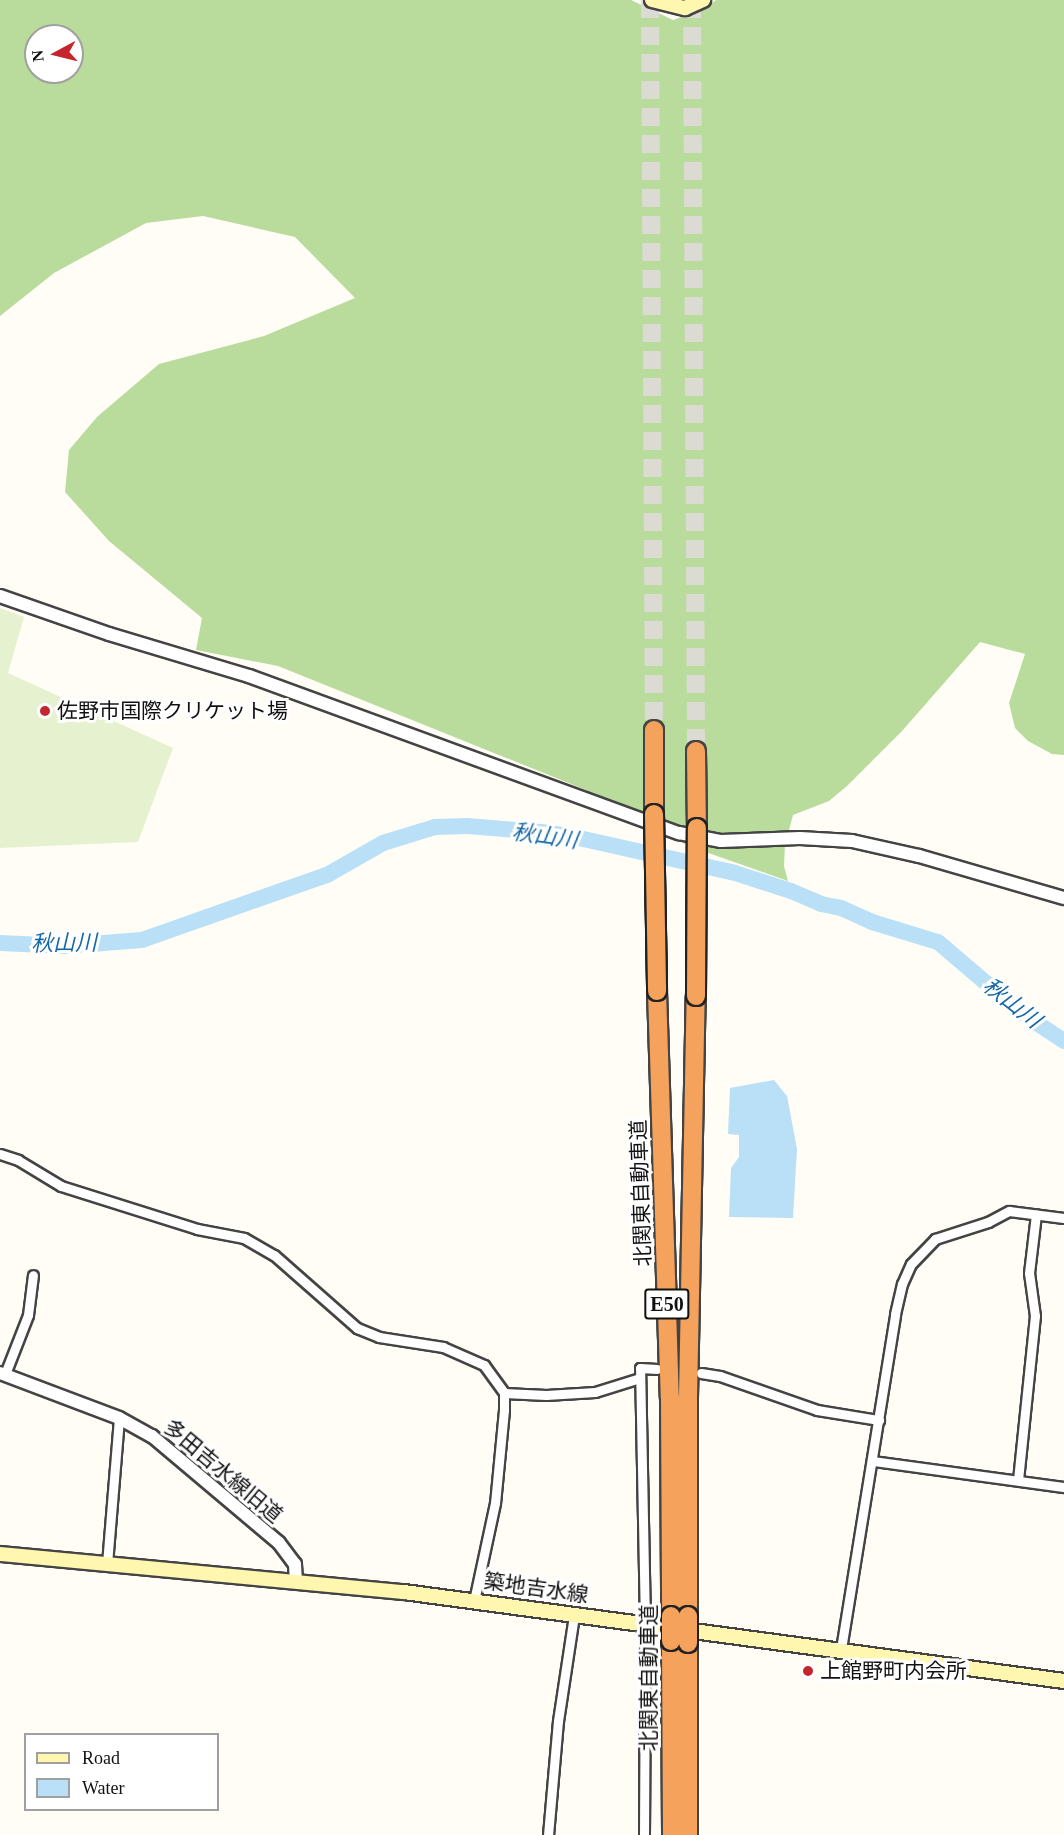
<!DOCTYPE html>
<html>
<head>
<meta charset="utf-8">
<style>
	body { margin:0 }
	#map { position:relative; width:1064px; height:1835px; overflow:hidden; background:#fffdf5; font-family:"Times New Roman","Noto Sans JP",serif }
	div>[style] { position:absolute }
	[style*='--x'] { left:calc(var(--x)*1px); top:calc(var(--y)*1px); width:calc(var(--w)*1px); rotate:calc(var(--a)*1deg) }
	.forest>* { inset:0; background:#b9dc9c }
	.pitch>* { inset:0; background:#e6f2cf }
	.water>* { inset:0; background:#b9e0f7 }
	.river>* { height:16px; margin:-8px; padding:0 8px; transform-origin:8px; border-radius:8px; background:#b9e0f7 }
	.motorway-tunnel>* { height:18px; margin-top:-9px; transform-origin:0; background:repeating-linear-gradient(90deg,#dbdad3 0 18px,transparent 0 27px) }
	.roads { filter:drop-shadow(2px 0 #444) drop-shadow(-2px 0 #444) drop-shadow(0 2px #444) drop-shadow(0 -2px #444) }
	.minor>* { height:9px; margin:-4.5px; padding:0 4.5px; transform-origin:4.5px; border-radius:4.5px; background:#fff }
	.tertiary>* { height:12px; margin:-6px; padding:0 6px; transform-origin:6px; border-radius:6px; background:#fff }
	.secondary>* { height:14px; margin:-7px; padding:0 7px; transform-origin:7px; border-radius:7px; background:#fff6b0 }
	.motorway>* { height:18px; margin:-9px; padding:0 9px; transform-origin:9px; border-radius:9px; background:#f5a25d }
	.bridges { filter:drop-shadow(2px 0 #222) drop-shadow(-2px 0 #222) drop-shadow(0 2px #222) drop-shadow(0 -2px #222) }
	.motorway-bridge>* { height:18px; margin:-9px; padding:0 9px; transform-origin:9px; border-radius:9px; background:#f5a25d }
	.dots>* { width:16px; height:16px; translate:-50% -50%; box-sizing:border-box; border:3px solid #fff; border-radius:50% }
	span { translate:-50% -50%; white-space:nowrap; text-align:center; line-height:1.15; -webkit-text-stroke:6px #fff; paint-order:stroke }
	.shield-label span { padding:2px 4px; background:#fff; border:2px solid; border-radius:4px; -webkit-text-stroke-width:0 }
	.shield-label { font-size:20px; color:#111; font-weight:700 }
	.poi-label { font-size:21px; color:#111 }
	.left { translate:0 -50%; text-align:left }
	.street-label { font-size:21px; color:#111 }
	.water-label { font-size:22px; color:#1768a6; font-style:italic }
	.legend { position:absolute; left:24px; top:1733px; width:195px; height:78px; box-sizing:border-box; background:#fff; border:2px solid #a0a0a0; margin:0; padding:8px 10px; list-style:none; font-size:18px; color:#111 }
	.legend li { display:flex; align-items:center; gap:12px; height:30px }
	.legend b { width:30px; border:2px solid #a0a0a0 }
	.north { position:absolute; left:24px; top:24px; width:60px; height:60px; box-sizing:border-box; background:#fff; border:2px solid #a0a0a0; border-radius:50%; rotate:263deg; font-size:16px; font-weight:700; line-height:24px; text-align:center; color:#111 }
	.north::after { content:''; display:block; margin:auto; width:21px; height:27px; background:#c4262e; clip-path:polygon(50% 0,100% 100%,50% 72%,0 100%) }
</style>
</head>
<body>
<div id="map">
	<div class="forest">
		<i style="clip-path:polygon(evenodd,0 0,631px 0,673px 20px,704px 9px,716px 0,1064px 0,1064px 755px,1052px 754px,1028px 741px,1015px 728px,1009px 703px,1025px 654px,980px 642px,902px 731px,847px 786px,829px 801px,793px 815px,785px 845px,784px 866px,788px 881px,697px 849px,666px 836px,586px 790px,278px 666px,196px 650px,202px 618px,109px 541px,65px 492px,69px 450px,97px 417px,159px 364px,264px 336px,355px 298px,295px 237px,203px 216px,146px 223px,54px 273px,0 316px,0 0,36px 36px,72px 36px,72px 72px,36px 72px,36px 36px)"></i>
	</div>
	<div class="pitch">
		<i style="clip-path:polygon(0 608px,24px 617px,8px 673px,173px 748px,138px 842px,0 848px)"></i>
	</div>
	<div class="water">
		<i style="clip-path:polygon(774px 1080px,787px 1096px,797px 1149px,793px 1218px,729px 1217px,731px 1168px,739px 1157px,739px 1135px,728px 1134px,730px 1088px)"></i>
	</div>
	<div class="river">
		<i style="--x:0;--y:943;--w:66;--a:2.6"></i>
		<i style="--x:66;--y:946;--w:76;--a:-4.5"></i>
		<i style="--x:142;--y:940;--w:196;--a:-19.4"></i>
		<i style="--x:327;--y:875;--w:64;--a:-29.7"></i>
		<i style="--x:383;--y:843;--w:54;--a:-17.1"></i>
		<i style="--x:435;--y:827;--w:32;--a:-2"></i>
		<i style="--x:467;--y:826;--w:74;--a:4.6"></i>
		<i style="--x:541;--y:832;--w:29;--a:8"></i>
		<i style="--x:570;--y:836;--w:169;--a:12.6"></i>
		<i style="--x:735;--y:873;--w:59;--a:17.8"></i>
		<i style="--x:791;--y:891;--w:33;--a:23"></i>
		<i style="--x:821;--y:904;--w:20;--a:11"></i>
		<i style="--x:841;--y:908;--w:34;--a:24"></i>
		<i style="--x:872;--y:922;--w:69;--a:16.9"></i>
		<i style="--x:938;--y:942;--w:108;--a:40.5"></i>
		<i style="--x:1020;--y:1012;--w:53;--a:33.4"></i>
	</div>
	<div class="motorway-tunnel">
		<i style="--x:650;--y:0;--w:730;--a:89.69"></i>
		<i style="--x:692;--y:0;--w:751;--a:89.69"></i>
	</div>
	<div class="roads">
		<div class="minor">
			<i style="--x:0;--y:1154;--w:19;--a:18"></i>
			<i style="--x:18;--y:1160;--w:50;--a:31.2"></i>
			<i style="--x:61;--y:1186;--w:143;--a:17.5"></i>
			<i style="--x:197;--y:1229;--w:48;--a:10.8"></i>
			<i style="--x:244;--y:1238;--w:34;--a:30"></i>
			<i style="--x:274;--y:1255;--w:111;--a:41.3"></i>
			<i style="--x:357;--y:1328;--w:24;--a:22"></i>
			<i style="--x:379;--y:1337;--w:65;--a:8.9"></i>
			<i style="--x:443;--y:1347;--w:45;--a:23.7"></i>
			<i style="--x:484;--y:1365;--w:34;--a:54"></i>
			<i style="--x:504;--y:1393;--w:17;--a:90"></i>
			<i style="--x:504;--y:1410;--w:93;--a:95.5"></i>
			<i style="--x:495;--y:1503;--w:100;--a:102.1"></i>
			<i style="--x:701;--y:1373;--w:19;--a:9"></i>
			<i style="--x:720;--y:1376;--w:103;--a:19.3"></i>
			<i style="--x:817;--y:1410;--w:63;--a:9.2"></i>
			<i style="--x:5;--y:1374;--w:63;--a:-68.7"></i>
			<i style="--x:28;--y:1315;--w:40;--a:-82.9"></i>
			<i style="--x:504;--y:1393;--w:42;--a:2.7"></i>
			<i style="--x:546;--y:1395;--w:49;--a:-3.5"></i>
			<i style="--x:595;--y:1392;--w:47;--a:-17.3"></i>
			<i style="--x:873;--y:1461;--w:193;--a:7.8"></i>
			<i style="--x:1018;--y:1480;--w:165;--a:-84.1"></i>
			<i style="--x:1035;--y:1316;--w:43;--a:-97.9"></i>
			<i style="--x:1029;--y:1273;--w:59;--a:-83.2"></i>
			<i style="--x:107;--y:1564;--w:146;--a:-85.3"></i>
			<i style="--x:841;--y:1649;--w:339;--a:-80.8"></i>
			<i style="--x:895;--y:1314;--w:31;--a:-77"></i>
			<i style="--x:902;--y:1284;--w:22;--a:-66"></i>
			<i style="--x:911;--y:1264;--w:35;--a:-46"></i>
			<i style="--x:935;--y:1239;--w:56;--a:-17.8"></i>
			<i style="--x:988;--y:1222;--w:24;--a:-28"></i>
			<i style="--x:1009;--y:1211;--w:55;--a:7.3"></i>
			<i style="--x:548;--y:1835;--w:114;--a:-85"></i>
			<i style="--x:558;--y:1721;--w:107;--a:-81.4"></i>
			<i style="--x:644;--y:1835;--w:211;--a:-89.7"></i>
			<i style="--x:645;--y:1624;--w:256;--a:-91.1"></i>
			<i style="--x:640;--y:1368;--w:17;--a:3"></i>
		</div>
		<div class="tertiary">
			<i style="--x:0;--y:596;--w:115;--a:19.2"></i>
			<i style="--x:109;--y:634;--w:146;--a:16.7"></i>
			<i style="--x:249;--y:676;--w:458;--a:20.1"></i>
			<i style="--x:679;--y:833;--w:43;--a:10.8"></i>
			<i style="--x:721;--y:841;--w:79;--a:-2.2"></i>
			<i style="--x:800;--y:838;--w:52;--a:3.3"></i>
			<i style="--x:852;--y:841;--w:69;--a:12.6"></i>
			<i style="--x:919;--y:856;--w:151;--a:16.2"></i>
			<i style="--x:0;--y:1373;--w:127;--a:20.7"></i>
			<i style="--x:119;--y:1418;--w:38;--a:29"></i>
			<i style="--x:152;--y:1436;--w:166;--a:40.1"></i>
			<i style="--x:279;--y:1543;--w:26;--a:53"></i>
			<i style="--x:295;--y:1564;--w:17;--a:87"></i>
		</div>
		<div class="secondary">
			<i style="--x:652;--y:0;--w:34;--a:14"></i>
			<i style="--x:685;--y:8;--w:20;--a:-24"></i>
			<i style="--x:0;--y:1554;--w:406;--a:5.4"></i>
			<i style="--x:404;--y:1592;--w:666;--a:7.68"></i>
		</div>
		<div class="motorway">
			<i style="--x:654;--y:730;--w:84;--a:90"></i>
			<i style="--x:696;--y:751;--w:77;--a:89.3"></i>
			<i style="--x:657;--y:991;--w:407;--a:88.2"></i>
			<i style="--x:670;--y:1398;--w:218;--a:89.7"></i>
			<i style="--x:688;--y:1616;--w:219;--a:-90"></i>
			<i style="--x:688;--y:1397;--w:401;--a:-88.9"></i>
			<i style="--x:671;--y:1641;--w:194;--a:89.7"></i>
			<i style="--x:688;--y:1643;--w:192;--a:90"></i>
		</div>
	</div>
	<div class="bridges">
		<div class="motorway-bridge">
			<i style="--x:654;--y:814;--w:177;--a:89"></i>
			<i style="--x:696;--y:996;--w:168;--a:-89.7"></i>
			<i style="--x:671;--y:1616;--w:25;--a:90"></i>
			<i style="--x:688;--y:1616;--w:27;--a:90"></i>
		</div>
	</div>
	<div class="dots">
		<i style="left:45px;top:711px;background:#c4262e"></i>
		<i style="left:808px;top:1671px;background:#c4262e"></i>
	</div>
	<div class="shield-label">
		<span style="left:667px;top:1304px">E50</span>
	</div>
	<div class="poi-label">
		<span class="left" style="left:57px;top:711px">佐野市国際クリケット場</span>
		<span class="left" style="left:820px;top:1671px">上館野町内会所</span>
	</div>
	<div class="street-label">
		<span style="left:641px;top:1193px;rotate:-92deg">北関東自動車道</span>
		<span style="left:223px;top:1471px;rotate:40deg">多田吉水線旧道</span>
		<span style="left:536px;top:1588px;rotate:8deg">築地吉水線</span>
		<span style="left:649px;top:1678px;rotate:-90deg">北関東自動車道</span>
	</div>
	<div class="water-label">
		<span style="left:545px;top:836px;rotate:8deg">秋山川</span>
		<span style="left:64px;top:943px;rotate:-1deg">秋山川</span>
		<span style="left:1012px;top:1003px;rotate:38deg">秋山川</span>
	</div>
	<ul class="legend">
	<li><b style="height:8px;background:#fff6b0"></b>Road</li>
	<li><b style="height:16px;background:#b9e0f7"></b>Water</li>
	</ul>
	<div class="north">N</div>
</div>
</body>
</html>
